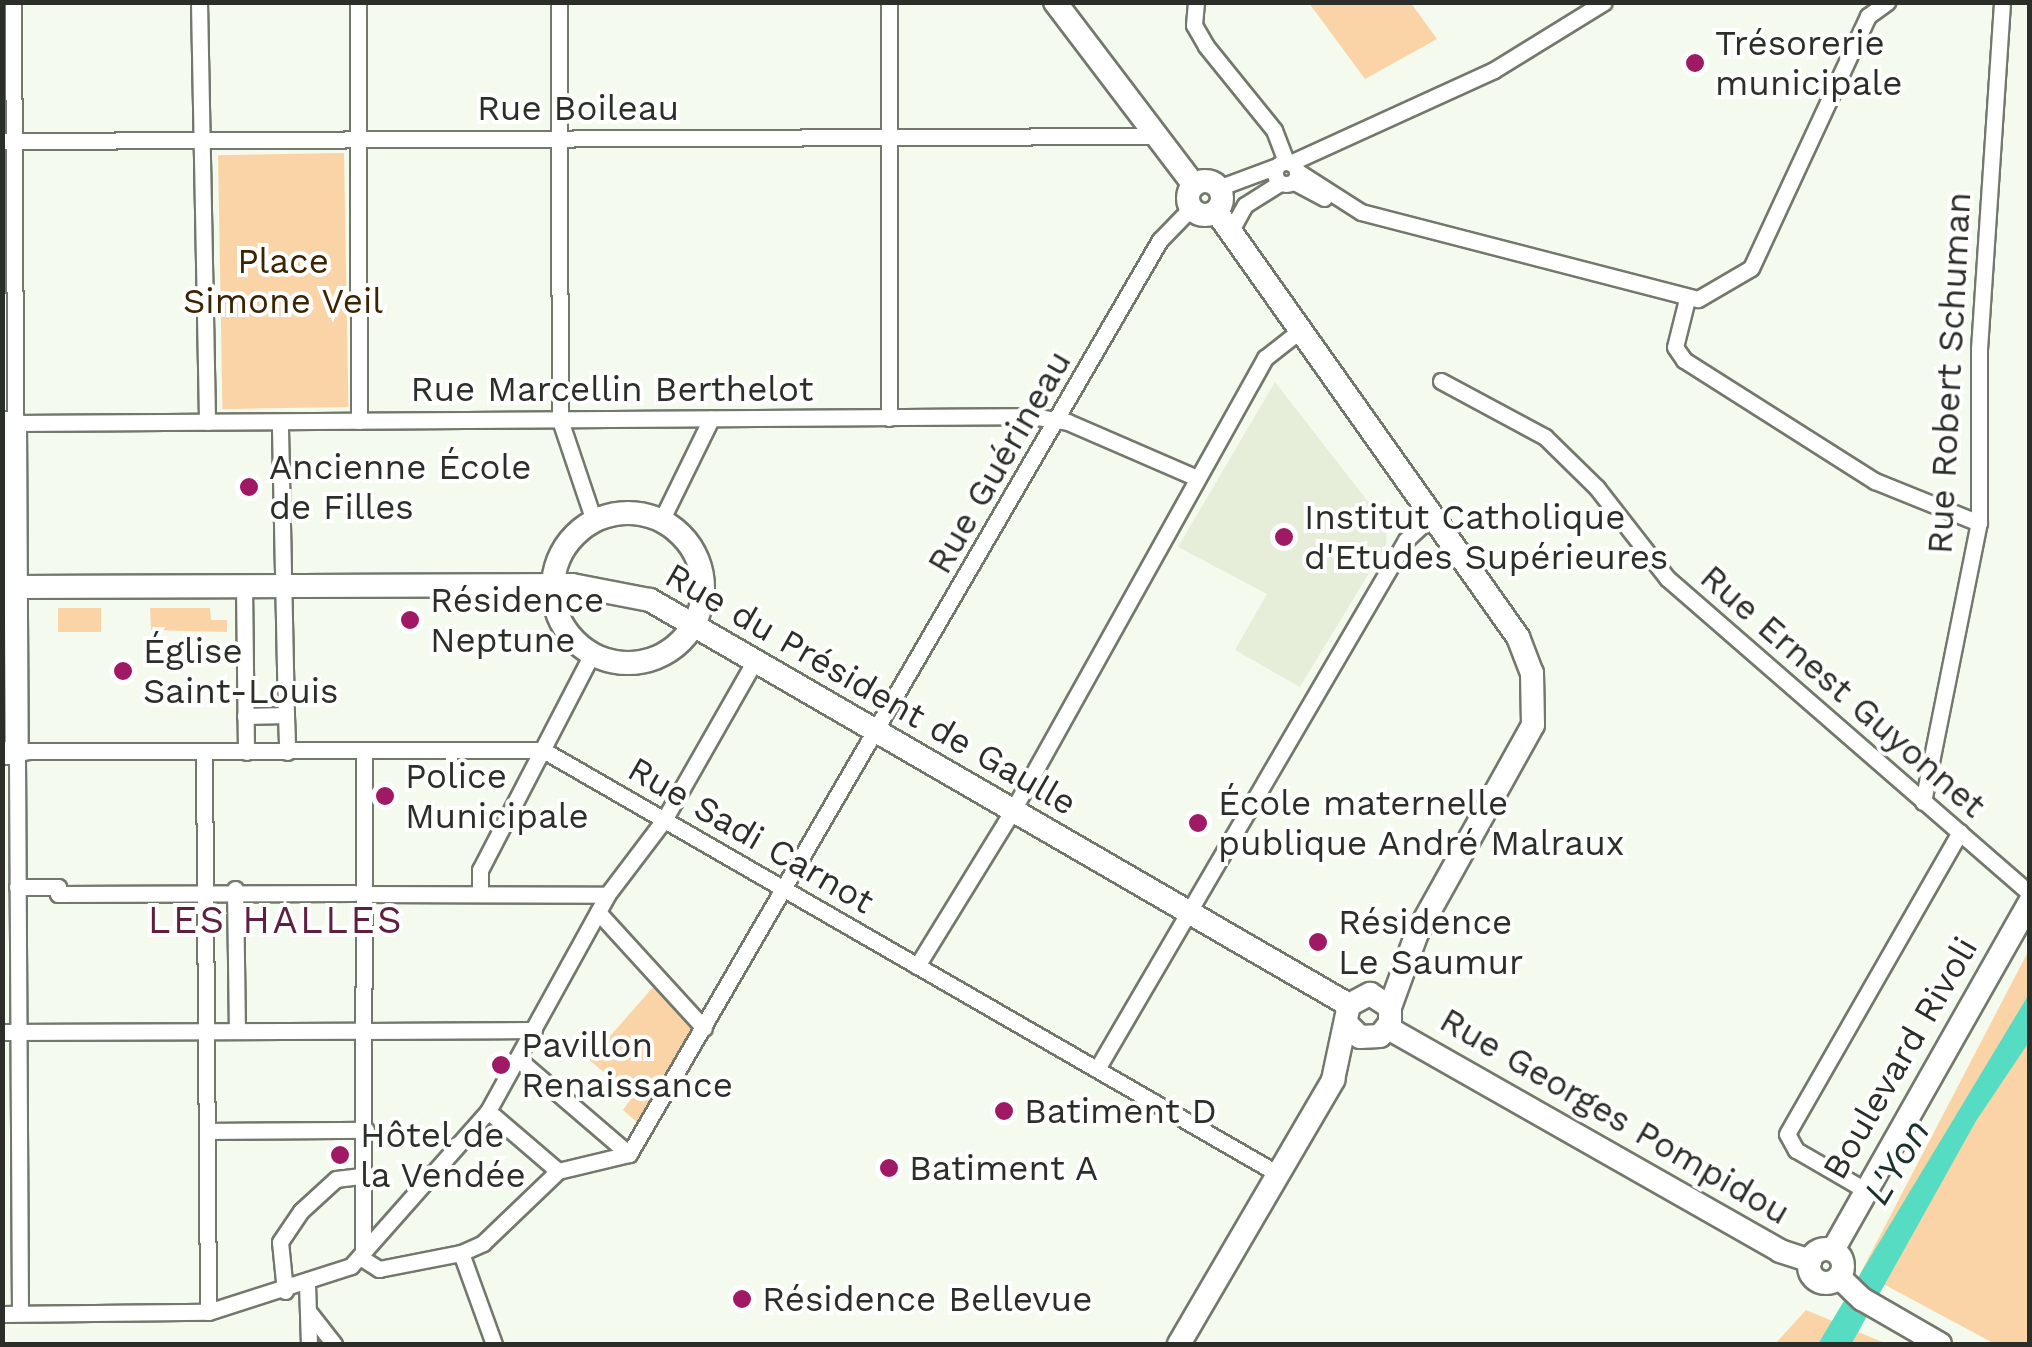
<!DOCTYPE html>
<html>
<head>
<meta charset="utf-8">
<style>
	body { margin:0 }
	#map { position:relative; width:2032px; height:1347px; overflow:hidden; background:#f4faed; font-family:"Work Sans",sans-serif }
	div>[style] { position:absolute }
	[style*='--x'] { left:calc(var(--x)*1px); top:calc(var(--y)*1px); width:calc(var(--w)*1px); rotate:calc(var(--a)*1deg) }
	.built>* { inset:0; background:#e6eeda }
	.green>* { inset:0; background:#fad4a6; transform-origin:0 0 }
	.water>* { inset:0; background:#55dcc3 }
	.roads { filter:drop-shadow(2px 0 #73786d) drop-shadow(-2px 0 #73786d) drop-shadow(0 2px #73786d) drop-shadow(0 -2px #73786d) }
	.street>* { height:15px; margin:-7.5px; padding:0 7.5px; transform-origin:7.5px; border-radius:7.5px; background:#fff }
	.street>.ring { margin:-7.5px; padding:0; box-sizing:content-box; background:none; border:15px solid #fff; border-radius:50% }
	.secondary>* { height:22px; margin:-11px; padding:0 11px; transform-origin:11px; border-radius:11px; background:#fff }
	.secondary>.ring { margin:-11px; padding:0; box-sizing:content-box; background:none; border:22px solid #fff; border-radius:50% }
	.dots>* { width:28px; height:28px; translate:-50% -50%; box-sizing:border-box; border:5px solid #fff; border-radius:50% }
	span { translate:-50% -50%; white-space:nowrap; text-align:center; line-height:1.15; -webkit-text-stroke:8px #fff; paint-order:stroke }
	.poi-label { font-size:35px; color:#2c2e29 }
	.left { translate:0 -50%; text-align:left }
	.street-label { font-size:35px; color:#2c2e29 }
	.park-label { font-size:35px; color:#3c2400 }
	.neighbourhood-label { font-size:38px; color:#5f1f3f; letter-spacing:2.5px }
	.water-label { font-size:38px; color:#1a312c; font-style:italic }
	.frame { position:absolute; inset:0; border:5px solid #2c2e29; pointer-events:none }
</style>
</head>
<body>
<div id="map">
	<div class="built">
		<i style="clip-path:polygon(1275px 382px,1387px 526px,1386px 545px,1300px 687px,1235px 650px,1267px 594px,1178px 547px)"></i>
	</div>
	<div class="green">
		<i style="clip-path:polygon(1309px 3px,1411px 3px,1437px 39px,1365px 79px)"></i>
		<i style="left:344px;top:153px;width:254px;height:126px;rotate:89deg"></i>
		<i style="left:101px;top:608px;width:24px;height:43px;rotate:90deg"></i>
		<i style="clip-path:polygon(150px 608px,210px 608px,211px 620px,227px 620px,227px 632px,151px 630px)"></i>
		<i style="clip-path:polygon(2029px 950px,2029px 1344px,1995px 1344px,1861px 1272px)"></i>
		<i style="clip-path:polygon(655px 985px,696px 1027px,639px 1124px,623px 1110px,633px 1096px,589px 1060px)"></i>
		<i style="clip-path:polygon(1806px 1310px,1887px 1344px,1775px 1344px)"></i>
	</div>
	<div class="water">
		<i style="clip-path:polygon(2029px 994px,2029px 1042px,1976px 1121px,1852px 1343px,1818px 1344px)"></i>
	</div>
	<div class="roads">
		<div class="street">
			<i style="--x:13;--y:2;--w:421;--a:89.7"></i>
			<i style="--x:15;--y:423;--w:1016;--a:-0.39"></i>
			<i style="--x:1031;--y:416;--w:37;--a:9"></i>
			<i style="--x:1068;--y:422;--w:141;--a:23.5"></i>
			<i style="--x:199;--y:2;--w:420;--a:88.9"></i>
			<i style="--x:358;--y:2;--w:419;--a:89.9"></i>
			<i style="--x:559;--y:2;--w:418;--a:89.9"></i>
			<i style="--x:560;--y:420;--w:107;--a:71.4"></i>
			<i style="--x:1196;--y:2;--w:23;--a:95"></i>
			<i style="--x:1194;--y:25;--w:24;--a:60"></i>
			<i style="--x:1206;--y:46;--w:108;--a:51"></i>
			<i style="--x:1274;--y:130;--w:34;--a:69"></i>
			<i style="--x:2;--y:141;--w:1152;--a:-0.25"></i>
			<i class="ring" style="left:1275px;top:162px;width:7px;height:7px"></i>
			<i style="--x:1290;--y:163;--w:224;--a:-24.5"></i>
			<i style="--x:1494;--y:70;--w:129;--a:-31.7"></i>
			<i style="--x:1297;--y:171;--w:76;--a:32.6"></i>
			<i style="--x:1361;--y:212;--w:348;--a:14.5"></i>
			<i style="--x:1698;--y:299;--w:61;--a:-30.3"></i>
			<i style="--x:1751;--y:268;--w:278;--a:-65.1"></i>
			<i style="--x:1868;--y:16;--w:24;--a:-36"></i>
			<i style="--x:1294;--y:182;--w:34;--a:28"></i>
			<i style="--x:1218;--y:188;--w:63;--a:-20.4"></i>
			<i style="--x:1230;--y:232;--w:31;--a:-61"></i>
			<i style="--x:1245;--y:205;--w:41;--a:-32.2"></i>
			<i style="--x:1687;--y:299;--w:49;--a:104"></i>
			<i style="--x:1675;--y:347;--w:16;--a:55"></i>
			<i style="--x:1684;--y:360;--w:226;--a:32.4"></i>
			<i style="--x:1875;--y:481;--w:112;--a:22"></i>
			<i style="--x:1441;--y:381;--w:118;--a:28.3"></i>
			<i style="--x:1545;--y:437;--w:73;--a:44.4"></i>
			<i style="--x:1597;--y:488;--w:114;--a:52.1"></i>
			<i style="--x:1667;--y:578;--w:481;--a:41"></i>
			<i style="--x:889;--y:418;--w:416;--a:-90"></i>
			<i style="--x:661;--y:521;--w:114;--a:-63.9"></i>
			<i style="--x:244;--y:586;--w:166;--a:89.3"></i>
			<i style="--x:286;--y:715;--w:37;--a:88"></i>
			<i style="--x:245;--y:716;--w:41;--a:-1.4"></i>
			<i style="--x:286;--y:715;--w:293;--a:-91.2"></i>
			<i style="--x:204;--y:751;--w:561;--a:89.59"></i>
			<i style="--x:1923;--y:802;--w:285;--a:-78.7"></i>
			<i style="--x:1979;--y:523;--w:174;--a:-90"></i>
			<i style="--x:1979;--y:349;--w:348;--a:-86.2"></i>
			<i style="--x:17;--y:887;--w:41;--a:0"></i>
			<i style="--x:58;--y:887;--w:7;--a:90"></i>
			<i style="--x:58;--y:894;--w:296;--a:-0.2"></i>
			<i style="--x:235;--y:889;--w:142;--a:89.2"></i>
			<i style="--x:480;--y:890;--w:20;--a:-90"></i>
			<i style="--x:480;--y:870;--w:243;--a:-62.6"></i>
			<i style="--x:365;--y:894;--w:242;--a:0.2"></i>
			<i style="--x:598;--y:912;--w:157;--a:47.6"></i>
			<i style="--x:917;--y:966;--w:183;--a:-58.4"></i>
			<i style="--x:1013;--y:810;--w:518;--a:-60.86"></i>
			<i style="--x:1265;--y:358;--w:42;--a:-38.2"></i>
			<i style="--x:365;--y:1031;--w:169;--a:-0.3"></i>
			<i style="--x:2;--y:1032;--w:354;--a:-0.2"></i>
			<i style="--x:518;--y:1059;--w:146;--a:40.6"></i>
			<i style="--x:629;--y:1154;--w:73;--a:166.5"></i>
			<i style="--x:1097;--y:1069;--w:613;--a:-59.71"></i>
			<i style="--x:1406;--y:540;--w:35;--a:-43"></i>
			<i style="--x:207;--y:1131;--w:159;--a:-0.4"></i>
			<i style="--x:629;--y:1154;--w:1057;--a:-59.85"></i>
			<i style="--x:1160;--y:240;--w:45;--a:-45.9"></i>
			<i style="--x:558;--y:1171;--w:92;--a:-139.4"></i>
			<i style="--x:488;--y:1111;--w:247;--a:-61.1"></i>
			<i style="--x:607;--y:895;--w:94;--a:-52.8"></i>
			<i style="--x:664;--y:820;--w:185;--a:-60.3"></i>
			<i style="--x:1865;--y:1190;--w:80;--a:-149.9"></i>
			<i style="--x:1796;--y:1150;--w:18;--a:-119"></i>
			<i style="--x:1787;--y:1134;--w:348;--a:-60.2"></i>
			<i style="--x:461;--y:1253;--w:97;--a:70.1"></i>
			<i style="--x:363;--y:1259;--w:506;--a:-89.89"></i>
			<i style="--x:363;--y:1259;--w:19;--a:32"></i>
			<i style="--x:379;--y:1269;--w:84;--a:-11"></i>
			<i style="--x:461;--y:1253;--w:24;--a:-24"></i>
			<i style="--x:483;--y:1243;--w:104;--a:-43.8"></i>
			<i style="--x:307;--y:1284;--w:60;--a:88.1"></i>
			<i style="--x:285;--y:1291;--w:49;--a:-95.8"></i>
			<i style="--x:280;--y:1242;--w:37;--a:-56"></i>
			<i style="--x:301;--y:1211;--w:47;--a:-42.4"></i>
			<i style="--x:336;--y:1179;--w:26;--a:-7"></i>
			<i style="--x:309;--y:1312;--w:41;--a:52"></i>
			<i style="--x:20;--y:1313;--w:560;--a:-90.31"></i>
			<i style="--x:17;--y:753;--w:13;--a:-9"></i>
			<i style="--x:30;--y:751;--w:513;--a:-0.11"></i>
			<i style="--x:543;--y:750;--w:851;--a:29.97"></i>
			<i style="--x:2;--y:1314;--w:206;--a:-0.6"></i>
			<i style="--x:208;--y:1312;--w:150;--a:-17.8"></i>
			<i style="--x:351;--y:1266;--w:207;--a:-48.5"></i>
		</div>
		<div class="secondary">
			<i style="--x:1055;--y:2;--w:230;--a:52.8"></i>
			<i class="ring" style="left:1188px;top:181px;width:12px;height:12px"></i>
			<i style="--x:1216;--y:211;--w:522;--a:54.67"></i>
			<i style="--x:1518;--y:637;--w:39;--a:69"></i>
			<i style="--x:1532;--y:673;--w:52;--a:88.9"></i>
			<i style="--x:1533;--y:725;--w:238;--a:119.1"></i>
			<i style="--x:1417;--y:933;--w:79;--a:110"></i>
			<i style="--x:2;--y:423;--w:13;--a:0"></i>
			<i style="--x:15;--y:423;--w:330;--a:89.7"></i>
			<i style="--x:17;--y:753;--w:15;--a:180"></i>
			<i class="ring" style="left:553px;top:513px;width:128px;height:128px"></i>
			<i style="--x:15;--y:587;--w:557;--a:-0.21"></i>
			<i style="--x:572;--y:585;--w:79;--a:10.9"></i>
			<i style="--x:650;--y:600;--w:808;--a:30.09"></i>
			<i style="--x:1388;--y:1028;--w:451;--a:29.6"></i>
			<i style="--x:1780;--y:1251;--w:32;--a:18"></i>
			<i class="ring" style="left:1809px;top:1249px;width:12px;height:12px"></i>
			<i style="--x:1833;--y:1250;--w:400;--a:-60.5"></i>
			<i style="--x:1839;--y:1277;--w:32;--a:44"></i>
			<i style="--x:1862;--y:1299;--w:90;--a:30"></i>
			<i style="--x:1179;--y:1344;--w:306;--a:-59.7"></i>
			<i style="--x:1333;--y:1080;--w:77;--a:-78"></i>
			<i style="--x:1349;--y:1005;--w:24;--a:-28"></i>
			<i style="--x:1370;--y:994;--w:24;--a:33"></i>
			<i style="--x:1390;--y:1007;--w:16;--a:90"></i>
			<i style="--x:1390;--y:1023;--w:16;--a:128"></i>
			<i style="--x:1380;--y:1036;--w:20;--a:177"></i>
			<i style="--x:1360;--y:1037;--w:17;--a:-135"></i>
		</div>
	</div>
	<div class="dots">
		<i style="left:1695px;top:63px;background:#a01965"></i>
		<i style="left:249px;top:487px;background:#a01965"></i>
		<i style="left:1284px;top:537px;background:#a01965"></i>
		<i style="left:410px;top:620px;background:#a01965"></i>
		<i style="left:123px;top:671px;background:#a01965"></i>
		<i style="left:385px;top:796px;background:#a01965"></i>
		<i style="left:1198px;top:823px;background:#a01965"></i>
		<i style="left:1318px;top:942px;background:#a01965"></i>
		<i style="left:501px;top:1065px;background:#a01965"></i>
		<i style="left:1004px;top:1111px;background:#a01965"></i>
		<i style="left:340px;top:1155px;background:#a01965"></i>
		<i style="left:889px;top:1168px;background:#a01965"></i>
		<i style="left:742px;top:1299px;background:#a01965"></i>
	</div>
	<div class="poi-label">
		<span class="left" style="left:1715px;top:63px">Trésorerie<br>municipale</span>
		<span class="left" style="left:269px;top:487px">Ancienne École<br>de Filles</span>
		<span class="left" style="left:1304px;top:537px">Institut Catholique<br>d'Etudes Supérieures</span>
		<span class="left" style="left:430px;top:620px">Résidence<br>Neptune</span>
		<span class="left" style="left:143px;top:671px">Église<br>Saint-Louis</span>
		<span class="left" style="left:405px;top:796px">Police<br>Municipale</span>
		<span class="left" style="left:1218px;top:823px">École maternelle<br>publique André Malraux</span>
		<span class="left" style="left:1338px;top:942px">Résidence<br>Le Saumur</span>
		<span class="left" style="left:521px;top:1065px">Pavillon<br>Renaissance</span>
		<span class="left" style="left:1024px;top:1111px">Batiment D</span>
		<span class="left" style="left:360px;top:1155px">Hôtel de<br>la Vendée</span>
		<span class="left" style="left:909px;top:1168px">Batiment A</span>
		<span class="left" style="left:762px;top:1299px">Résidence Bellevue</span>
	</div>
	<div class="street-label">
		<span style="left:578px;top:108px">Rue Boileau</span>
		<span style="left:1949px;top:373px;rotate:-87deg">Rue Robert Schuman</span>
		<span style="left:612px;top:389px">Rue Marcellin Berthelot</span>
		<span style="left:999px;top:462px;rotate:-60deg">Rue Guérineau</span>
		<span style="left:871px;top:689px;rotate:30deg">Rue du Président de Gaulle</span>
		<span style="left:1843px;top:691px;rotate:41deg">Rue Ernest Guyonnet</span>
		<span style="left:751px;top:835px;rotate:30deg">Rue Sadi Carnot</span>
		<span style="left:1900px;top:1058px;rotate:-60deg">Boulevard Rivoli</span>
		<span style="left:1615px;top:1116px;rotate:30deg">Rue Georges Pompidou</span>
	</div>
	<div class="park-label">
		<span style="left:283px;top:281px">Place<br>Simone Veil</span>
	</div>
	<div class="neighbourhood-label">
		<span style="left:276px;top:921px">LES HALLES</span>
	</div>
	<div class="water-label">
		<span style="left:1897px;top:1162px;rotate:-59deg">L'Yon</span>
	</div>
	<div class="frame"></div>
</div>
</body>
</html>
